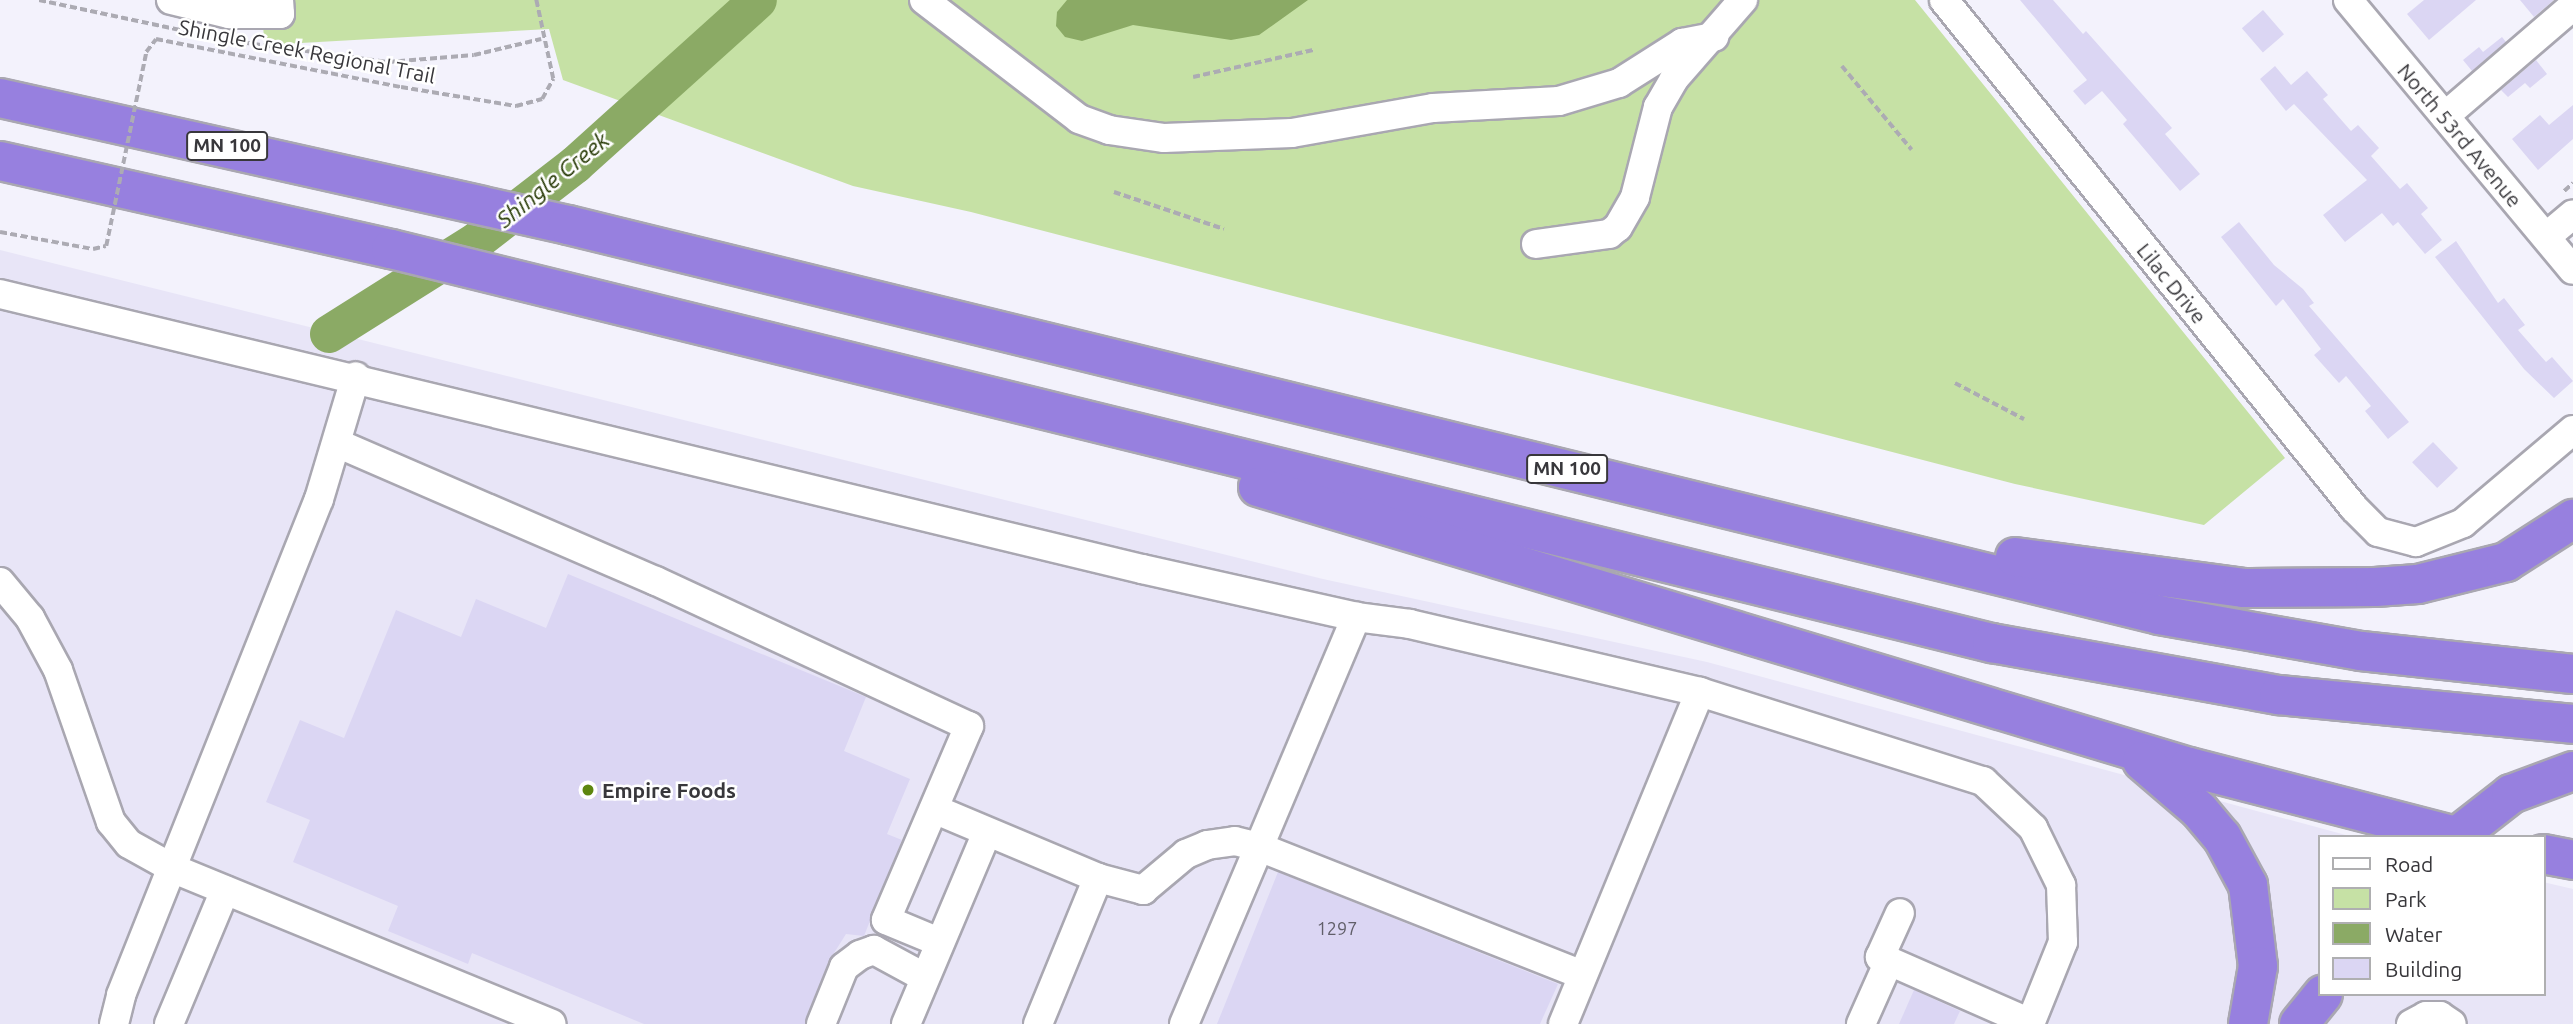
<!DOCTYPE html>
<html>
<head>
<meta charset="utf-8">
<style>
	body { margin:0 }
	#map { position:relative; width:2573px; height:1024px; overflow:hidden; background:#f3f2fc; font-family:Ubuntu,sans-serif }
	div>[style] { position:absolute }
	[style*='--x'] { left:calc(var(--x)*1px); top:calc(var(--y)*1px); width:calc(var(--w)*1px); rotate:calc(var(--a)*1deg) }
	.built>* { inset:0; background:#e8e5f7 }
	.green>* { inset:0; background:#c6e1a5 }
	.water>* { inset:0; background:#8baa65 }
	.river>* { height:38px; margin:-19px; padding:0 19px; transform-origin:19px; border-radius:19px; background:#8baa65 }
	.building>* { inset:0; background:#dbd6f3; transform-origin:0 0 }
	.path>* { height:3.5px; margin-top:-1.75px; transform-origin:0; background:repeating-linear-gradient(90deg,#acabb3 0 7px,transparent 0 10.5px) }
	.roads { filter:drop-shadow(2px 0 #a9a7b1) drop-shadow(-2px 0 #a9a7b1) drop-shadow(0 2px #a9a7b1) drop-shadow(0 -2px #a9a7b1) }
	.minor>* { height:28px; margin:-14px; padding:0 14px; transform-origin:14px; border-radius:14px; background:#fff }
	.highway>* { height:38px; margin:-19px; padding:0 19px; transform-origin:19px; border-radius:19px; background:#9780df }
	.path-bridge>* { height:3.5px; margin-top:-1.75px; transform-origin:0; background:repeating-linear-gradient(90deg,#acabb3 0 7px,transparent 0 10.5px) }
	.dots>* { width:19px; height:19px; translate:-50% -50%; box-sizing:border-box; border:4px solid #fff; border-radius:50% }
	span { translate:-50% -50%; white-space:nowrap; text-align:center; line-height:1.15; -webkit-text-stroke:5px #fff; paint-order:stroke }
	.number-label { font-size:18px; color:#615f69 }
	.number-label span { -webkit-text-stroke-width:0 }
	.shield-label span { padding:2px 5px; background:#fff; border:2px solid; border-radius:5px; -webkit-text-stroke-width:0 }
	.shield-label { font-size:19px; color:#38373b; font-weight:700 }
	.street-label { font-size:21px; color:#38373b }
	.poi-label { font-size:21px; color:#38373b; font-weight:700 }
	.left { translate:0 -50%; text-align:left }
	.water-label { font-size:23px; color:#253803; font-style:italic }
	.legend { position:absolute; left:2318px; top:835px; width:228px; height:161px; box-sizing:border-box; background:#fff; border:2px solid #afafb1; margin:0; padding:9px 12px; list-style:none; font-size:21px; color:#38373b }
	.legend li { display:flex; align-items:center; gap:14px; height:35px }
	.legend b { width:35px; border:2px solid #afafb1 }
</style>
</head>
<body>
<div id="map">
	<div class="built">
		<i style="clip-path:polygon(0 250px,1323px 579px,1707px 662px,2353px 837px,2319px 837px,2319px 994px,2543px 994px,2543px 882px,2573px 889px,2573px 1024px,0 1024px)"></i>
	</div>
	<div class="green">
		<i style="clip-path:polygon(260px 0,1915px 0,2285px 458px,2204px 525px,2015px 484px,971px 212px,853px 186px,563px 80px,549px 29px,265px 45px)"></i>
	</div>
	<div class="water">
		<i style="clip-path:polygon(1067px 0,1308px 0,1259px 35px,1231px 40px,1133px 25px,1082px 41px,1065px 37px,1056px 26px,1057px 12px)"></i>
	</div>
	<div class="river">
		<i style="--x:329;--y:334;--w:176;--a:-32.2"></i>
		<i style="--x:478;--y:240;--w:123;--a:-37.7"></i>
		<i style="--x:575;--y:165;--w:246;--a:-42"></i>
	</div>
	<div class="building">
		<i style="clip-path:polygon(2020px 0,2053px 0,2083px 34px,2086px 31px,2172px 128px,2165px 134px,2200px 174px,2180px 191px,2123px 124px,2127px 120px,2102px 91px,2085px 105px,2073px 91px,2087px 80px)"></i>
		<i style="clip-path:polygon(2424px 0,2476px 0,2429px 40px,2407px 14px)"></i>
		<i style="clip-path:polygon(2520px 0,2554px 0,2534px 17px)"></i>
		<i style="left:2263px;top:10px;width:32px;height:28px;rotate:49deg"></i>
		<i style="clip-path:polygon(2502px 37px,2506px 42px,2472px 71px,2463px 60px,2479px 47px,2483px 52px)"></i>
		<i style="clip-path:polygon(2536px 60px,2547px 74px,2530px 88px,2525px 83px,2508px 97px,2501px 90px)"></i>
		<i style="clip-path:polygon(2275px 66px,2291px 85px,2307px 71px,2328px 95px,2323px 99px,2351px 131px,2358px 125px,2379px 148px,2371px 156px,2400px 189px,2407px 183px,2428px 208px,2421px 214px,2442px 240px,2425px 254px,2398px 222px,2393px 226px,2382px 213px,2345px 242px,2323px 215px,2367px 180px,2294px 104px,2286px 111px,2260px 79px)"></i>
		<i style="clip-path:polygon(2573px 105px,2573px 139px,2538px 170px,2512px 139px,2540px 115px,2549px 125px)"></i>
		<i style="clip-path:polygon(2239px 222px,2274px 265px,2303px 289px,2314px 303px,2309px 306px,2409px 422px,2388px 439px,2365px 411px,2371px 406px,2346px 376px,2339px 383px,2314px 355px,2321px 349px,2283px 299px,2276px 306px,2221px 237px)"></i>
		<i style="clip-path:polygon(2456px 241px,2498px 303px,2504px 298px,2525px 325px,2518px 330px,2546px 362px,2552px 357px,2573px 381px,2554px 398px,2524px 369px,2435px 257px)"></i>
		<i style="left:2433px;top:442px;width:36px;height:29px;rotate:46deg"></i>
		<i style="clip-path:polygon(568px 574px,866px 697px,844px 751px,910px 779px,887px 834px,902px 840px,864px 936px,846px 934px,829px 961px,805px 1024px,644px 1024px,472px 953px,468px 964px,388px 931px,398px 906px,293px 862px,310px 820px,266px 802px,300px 720px,344px 738px,396px 610px,461px 637px,476px 599px,546px 628px)"></i>
		<i style="clip-path:polygon(1278px 872px,1558px 984px,1540px 1024px,1217px 1024px)"></i>
		<i style="clip-path:polygon(1914px 990px,1960px 1011px,1954px 1024px,1899px 1024px)"></i>
	</div>
	<div class="path">
		<i style="--x:39;--y:0;--w:154;--a:12"></i>
		<i style="--x:232;--y:41;--w:157;--a:7.7"></i>
		<i style="--x:388;--y:62;--w:86;--a:-4.7"></i>
		<i style="--x:474;--y:55;--w:69;--a:-13.4"></i>
		<i style="--x:1842;--y:66;--w:109;--a:50.2"></i>
		<i style="--x:1193;--y:77;--w:123;--a:-12.7"></i>
		<i style="--x:401;--y:87;--w:117;--a:9.4"></i>
		<i style="--x:516;--y:106;--w:27;--a:-15"></i>
		<i style="--x:542;--y:99;--w:23;--a:-61"></i>
		<i style="--x:553;--y:79;--w:81;--a:-102.1"></i>
		<i style="--x:2564;--y:191;--w:12;--a:-42"></i>
		<i style="--x:1114;--y:192;--w:116;--a:18.6"></i>
		<i style="--x:1955;--y:383;--w:78;--a:27.6"></i>
	</div>
	<div class="roads">
		<div class="minor">
			<i style="--x:171;--y:0;--w:60;--a:13.6"></i>
			<i style="--x:229;--y:14;--w:51;--a:0"></i>
			<i style="--x:280;--y:14;--w:14;--a:-94"></i>
			<i style="--x:924;--y:0;--w:195;--a:37.5"></i>
			<i style="--x:1079;--y:119;--w:32;--a:20"></i>
			<i style="--x:1109;--y:130;--w:56;--a:8.3"></i>
			<i style="--x:1164;--y:138;--w:128;--a:-2.2"></i>
			<i style="--x:1292;--y:133;--w:143;--a:-10.1"></i>
			<i style="--x:1433;--y:108;--w:126;--a:-3.2"></i>
			<i style="--x:1559;--y:101;--w:63;--a:-16.7"></i>
			<i style="--x:1619;--y:83;--w:75;--a:-32.4"></i>
			<i style="--x:1682;--y:43;--w:33;--a:-11"></i>
			<i style="--x:1944;--y:0;--w:653;--a:51.09"></i>
			<i style="--x:2354;--y:508;--w:34;--a:45"></i>
			<i style="--x:2378;--y:532;--w:39;--a:15"></i>
			<i style="--x:2416;--y:542;--w:51;--a:-22"></i>
			<i style="--x:2463;--y:523;--w:144;--a:-40.2"></i>
			<i style="--x:2348;--y:0;--w:351;--a:50.2"></i>
			<i style="--x:2445;--y:116;--w:169;--a:-40.7"></i>
			<i style="--x:2546;--y:237;--w:35;--a:-40"></i>
			<i style="--x:1536;--y:244;--w:74;--a:-7.8"></i>
			<i style="--x:1609;--y:234;--w:11;--a:-38"></i>
			<i style="--x:1618;--y:227;--w:34;--a:-60"></i>
			<i style="--x:1635;--y:197;--w:93;--a:-75.7"></i>
			<i style="--x:1658;--y:107;--w:32;--a:-60"></i>
			<i style="--x:1674;--y:79;--w:105;--a:-48.9"></i>
			<i style="--x:0;--y:294;--w:1175;--a:13.54"></i>
			<i style="--x:1142;--y:569;--w:219;--a:12.6"></i>
			<i style="--x:1356;--y:617;--w:54;--a:7.4"></i>
			<i style="--x:1410;--y:624;--w:298;--a:13.2"></i>
			<i style="--x:1700;--y:692;--w:297;--a:17.5"></i>
			<i style="--x:1983;--y:781;--w:69;--a:43.2"></i>
			<i style="--x:2033;--y:828;--w:64;--a:63.8"></i>
			<i style="--x:2061;--y:885;--w:57;--a:88"></i>
			<i style="--x:2063;--y:942;--w:88;--a:111.9"></i>
			<i style="--x:339;--y:444;--w:345;--a:23.4"></i>
			<i style="--x:656;--y:581;--w:345;--a:24.9"></i>
			<i style="--x:969;--y:726;--w:211;--a:113.2"></i>
			<i style="--x:886;--y:920;--w:57;--a:22.5"></i>
			<i style="--x:0;--y:582;--w:47;--a:50.2"></i>
			<i style="--x:30;--y:618;--w:59;--a:61.7"></i>
			<i style="--x:58;--y:670;--w:161;--a:70.8"></i>
			<i style="--x:111;--y:822;--w:28;--a:51"></i>
			<i style="--x:129;--y:844;--w:51;--a:29.1"></i>
			<i style="--x:174;--y:869;--w:408;--a:22.3"></i>
			<i style="--x:934;--y:809;--w:178;--a:22.8"></i>
			<i style="--x:1098;--y:878;--w:47;--a:14.9"></i>
			<i style="--x:1143;--y:890;--w:56;--a:-39.9"></i>
			<i style="--x:1186;--y:854;--w:23;--a:-23"></i>
			<i style="--x:1207;--y:845;--w:28;--a:-8"></i>
			<i style="--x:1235;--y:841;--w:25;--a:14"></i>
			<i style="--x:1259;--y:847;--w:250;--a:-67.1"></i>
			<i style="--x:1889;--y:961;--w:10;--a:-156"></i>
			<i style="--x:1880;--y:957;--w:48;--a:-65.6"></i>
			<i style="--x:114;--y:1024;--w:30;--a:-76"></i>
			<i style="--x:121;--y:995;--w:534;--a:-68.24"></i>
			<i style="--x:319;--y:499;--w:128;--a:-73.3"></i>
			<i style="--x:169;--y:1024;--w:145;--a:-67.3"></i>
			<i style="--x:821;--y:1024;--w:61;--a:-68"></i>
			<i style="--x:844;--y:967;--w:20;--a:-37"></i>
			<i style="--x:860;--y:955;--w:15;--a:-20"></i>
			<i style="--x:874;--y:950;--w:57;--a:28.4"></i>
			<i style="--x:906;--y:1024;--w:208;--a:-67.1"></i>
			<i style="--x:1038;--y:1024;--w:158;--a:-67.7"></i>
			<i style="--x:1184;--y:1024;--w:192;--a:-67"></i>
			<i style="--x:1259;--y:847;--w:348;--a:21.6"></i>
			<i style="--x:1563;--y:1024;--w:359;--a:-67.6"></i>
			<i style="--x:1861;--y:1024;--w:69;--a:-66"></i>
			<i style="--x:1889;--y:961;--w:154;--a:23.7"></i>
			<i style="--x:2411;--y:1024;--w:17;--a:-28"></i>
			<i style="--x:2426;--y:1016;--w:14;--a:0"></i>
			<i style="--x:2440;--y:1016;--w:14;--a:34"></i>
		</div>
		<div class="highway">
			<i style="--x:0;--y:98;--w:582;--a:12.6"></i>
			<i style="--x:568;--y:225;--w:1638;--a:13.77"></i>
			<i style="--x:2159;--y:615;--w:205;--a:10.1"></i>
			<i style="--x:2361;--y:651;--w:213;--a:6.2"></i>
			<i style="--x:0;--y:161;--w:401;--a:12.7"></i>
			<i style="--x:391;--y:249;--w:1649;--a:13.83"></i>
			<i style="--x:1992;--y:643;--w:292;--a:10.3"></i>
			<i style="--x:2279;--y:695;--w:295;--a:5.6"></i>
			<i style="--x:1258;--y:487;--w:972;--a:16.74"></i>
			<i style="--x:2189;--y:767;--w:280;--a:14.5"></i>
			<i style="--x:2015;--y:557;--w:230;--a:7.7"></i>
			<i style="--x:2243;--y:588;--w:132;--a:-0.4"></i>
			<i style="--x:2375;--y:587;--w:43;--a:-4"></i>
			<i style="--x:2418;--y:584;--w:91;--a:-14"></i>
			<i style="--x:2506;--y:562;--w:80;--a:-32.7"></i>
			<i style="--x:2142;--y:761;--w:75;--a:40.7"></i>
			<i style="--x:2199;--y:810;--w:35;--a:50"></i>
			<i style="--x:2222;--y:837;--w:55;--a:61.6"></i>
			<i style="--x:2248;--y:885;--w:82;--a:83"></i>
			<i style="--x:2258;--y:966;--w:59;--a:99.8"></i>
			<i style="--x:2456;--y:837;--w:70;--a:-38"></i>
			<i style="--x:2511;--y:794;--w:66;--a:-20.4"></i>
			<i style="--x:2543;--y:854;--w:31;--a:11"></i>
			<i style="--x:2299;--y:1024;--w:38;--a:-51"></i>
		</div>
	</div>
	<div class="path-bridge">
		<i style="--x:0;--y:232;--w:95;--a:10.4"></i>
		<i style="--x:93;--y:249;--w:13;--a:-13"></i>
		<i style="--x:106;--y:246;--w:198;--a:-78.3"></i>
		<i style="--x:146;--y:52;--w:16;--a:-52"></i>
		<i style="--x:156;--y:39;--w:250;--a:11.1"></i>
	</div>
	<div class="dots">
		<i style="left:588px;top:790px;background:#5d860f"></i>
	</div>
	<div class="number-label">
		<span style="left:1337px;top:928px">1297</span>
	</div>
	<div class="shield-label">
		<span style="left:227px;top:146px">MN 100</span>
		<span style="left:1567px;top:469px">MN 100</span>
	</div>
	<div class="street-label">
		<span style="left:307px;top:51px;rotate:11deg">Shingle Creek Regional Trail</span>
		<span style="left:2460px;top:135px;rotate:50deg">North 53rd Avenue</span>
		<span style="left:2172px;top:283px;rotate:51deg">Lilac Drive</span>
	</div>
	<div class="poi-label">
		<span class="left" style="left:602px;top:790px">Empire Foods</span>
	</div>
	<div class="water-label">
		<span style="left:553px;top:180px;rotate:-39deg">Shingle Creek</span>
	</div>
	<ul class="legend">
	<li><b style="height:9px;background:#fff"></b>Road</li>
	<li><b style="height:19px;background:#c6e1a5"></b>Park</li>
	<li><b style="height:19px;background:#8baa65"></b>Water</li>
	<li><b style="height:19px;background:#dbd6f3"></b>Building</li>
	</ul>
</div>
</body>
</html>
